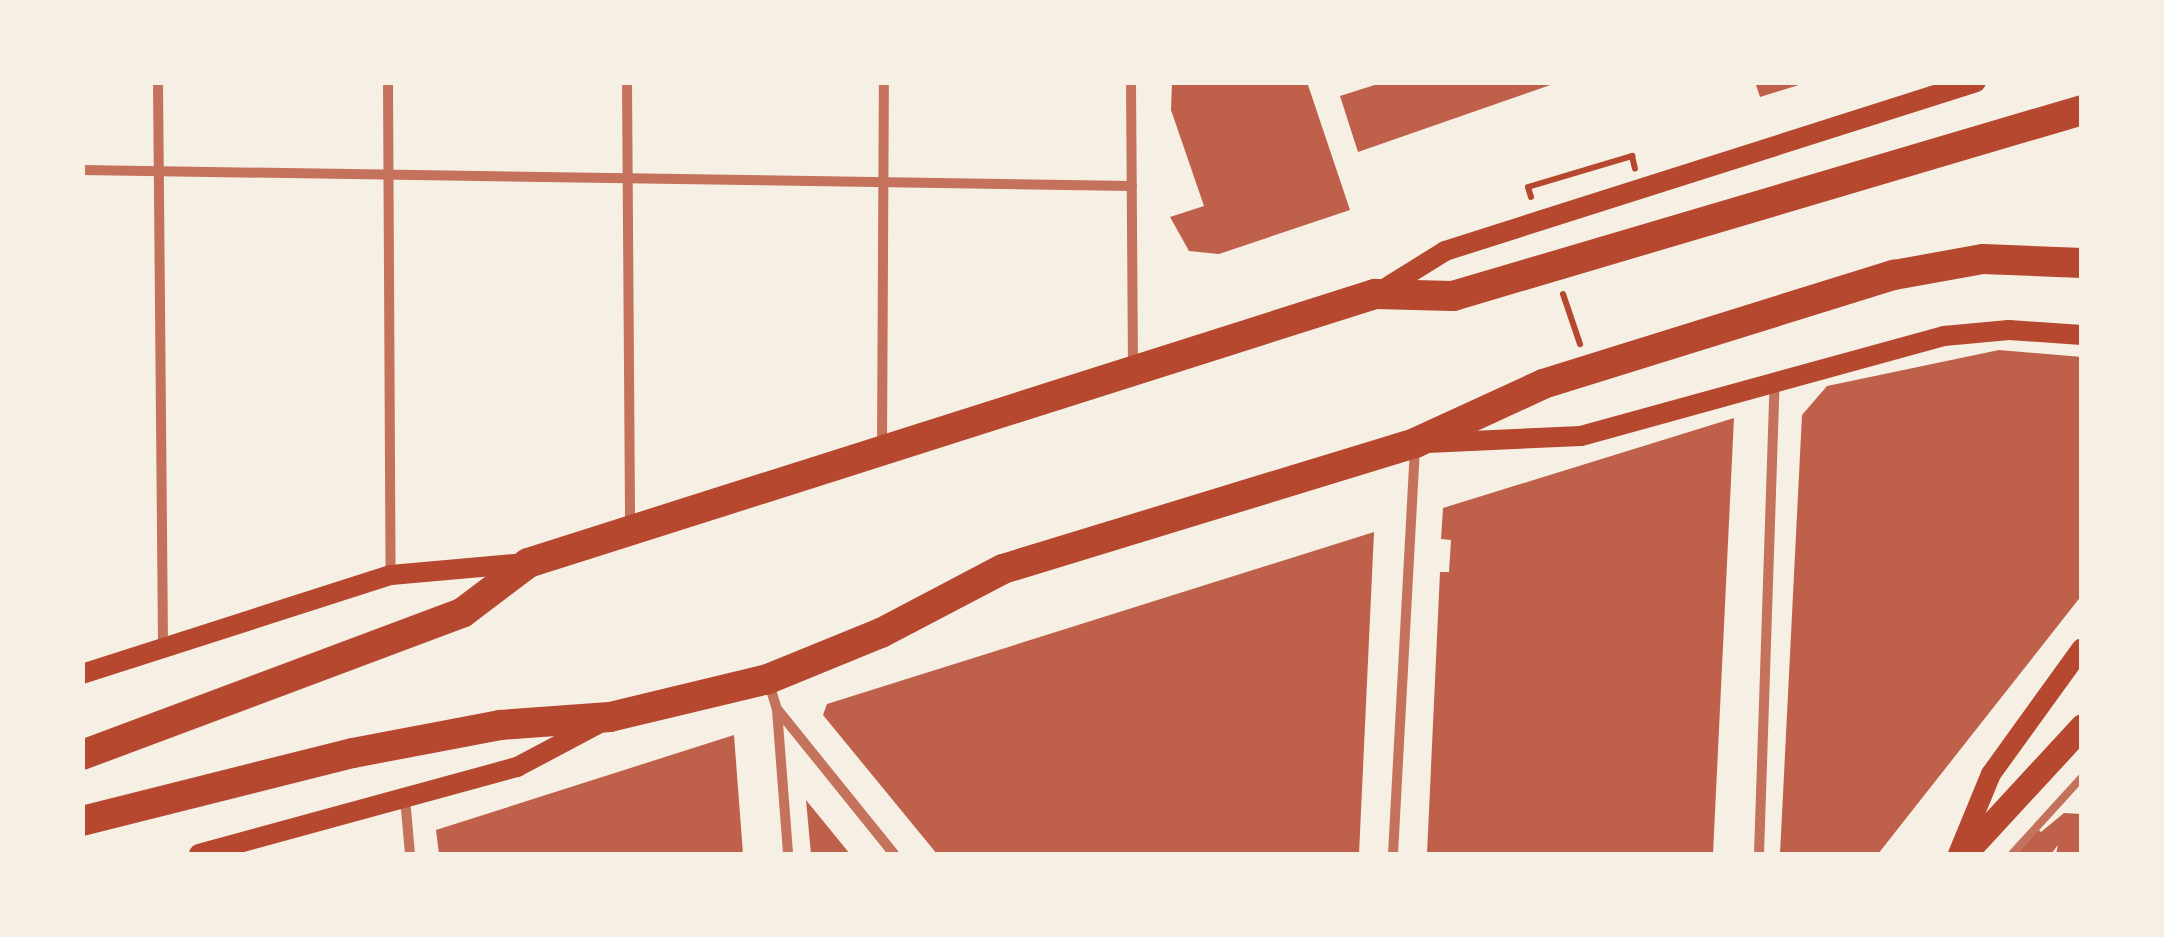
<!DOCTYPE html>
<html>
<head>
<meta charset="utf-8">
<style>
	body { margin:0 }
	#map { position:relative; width:2164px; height:937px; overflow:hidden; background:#f6efe4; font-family:"Titillium Web",sans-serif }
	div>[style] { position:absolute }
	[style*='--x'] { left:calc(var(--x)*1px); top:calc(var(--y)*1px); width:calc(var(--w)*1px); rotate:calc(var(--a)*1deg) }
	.building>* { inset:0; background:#bf614a }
	.path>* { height:6px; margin:-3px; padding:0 3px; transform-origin:3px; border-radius:3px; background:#b5482f }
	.service>* { height:8px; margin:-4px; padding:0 4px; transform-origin:4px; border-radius:4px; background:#c5725c }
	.minor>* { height:10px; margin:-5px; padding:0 5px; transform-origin:5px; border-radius:5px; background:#c5725c }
	.secondary>* { height:20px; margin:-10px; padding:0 10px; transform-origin:10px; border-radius:10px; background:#b5482f }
	.primary>* { height:25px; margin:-12.5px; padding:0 12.5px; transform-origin:12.5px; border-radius:12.5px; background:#b5482f }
	.motorway>* { height:30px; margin:-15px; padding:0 15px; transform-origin:15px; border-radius:15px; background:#b5482f }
	span { translate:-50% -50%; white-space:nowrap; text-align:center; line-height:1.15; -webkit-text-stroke:10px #f6efe4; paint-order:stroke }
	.frame { position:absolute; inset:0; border:85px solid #f6efe4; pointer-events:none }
</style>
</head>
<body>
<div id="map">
	<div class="building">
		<i style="clip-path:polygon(1172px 82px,1307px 82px,1350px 210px,1219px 254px,1189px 251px,1170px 217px,1204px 206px,1171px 110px)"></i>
		<i style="clip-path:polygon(1384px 82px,1556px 82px,1556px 83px,1358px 152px,1340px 96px)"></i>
		<i style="clip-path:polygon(1755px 82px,1805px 82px,1805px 83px,1760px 97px)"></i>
		<i style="clip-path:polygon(1999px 350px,2082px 357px,2082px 595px,1878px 854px,1780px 854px,1802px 415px,1827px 386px)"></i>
		<i style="clip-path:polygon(1734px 418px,1713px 854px,1427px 854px,1440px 572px,1449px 572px,1451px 540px,1441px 539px,1443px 508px)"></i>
		<i style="clip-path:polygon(1374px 532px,1359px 854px,937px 854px,823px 715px,827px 704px)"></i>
		<i style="clip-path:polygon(734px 735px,743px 854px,439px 854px,436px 830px)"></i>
		<i style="clip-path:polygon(806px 800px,850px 854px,811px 854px)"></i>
		<i style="clip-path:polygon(2064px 813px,2082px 814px,2082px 854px,2056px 854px,2058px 845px,2051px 854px,2015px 854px,2036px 828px,2041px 832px)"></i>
	</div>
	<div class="path">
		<i style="--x:1531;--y:197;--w:10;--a:-107"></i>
		<i style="--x:1528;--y:187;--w:109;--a:-16.6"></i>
		<i style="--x:1632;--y:156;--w:13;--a:77"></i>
		<i style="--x:1563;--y:294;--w:53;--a:71.2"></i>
	</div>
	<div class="service">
		<i style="--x:2012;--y:854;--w:104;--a:-47.7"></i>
	</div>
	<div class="minor">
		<i style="--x:158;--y:82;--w:565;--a:89.49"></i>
		<i style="--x:388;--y:82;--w:493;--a:89.7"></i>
		<i style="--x:627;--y:82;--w:443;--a:89.6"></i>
		<i style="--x:1131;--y:82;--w:283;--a:89.6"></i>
		<i style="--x:82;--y:170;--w:1050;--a:0.87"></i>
		<i style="--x:882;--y:446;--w:364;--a:-89.7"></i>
		<i style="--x:768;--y:680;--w:30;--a:73"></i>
		<i style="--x:777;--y:709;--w:186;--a:51.1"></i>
		<i style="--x:777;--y:710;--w:144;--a:85.6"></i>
		<i style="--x:405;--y:798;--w:56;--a:84.9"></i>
		<i style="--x:1393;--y:854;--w:409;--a:-86.9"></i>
		<i style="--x:1759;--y:854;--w:473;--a:-88.1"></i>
	</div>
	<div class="secondary">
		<i style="--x:1376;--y:294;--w:81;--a:-31.9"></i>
		<i style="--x:1445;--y:251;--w:557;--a:-17.65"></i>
		<i style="--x:1427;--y:443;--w:154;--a:-2.6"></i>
		<i style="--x:1581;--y:436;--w:377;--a:-15.4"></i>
		<i style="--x:1944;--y:336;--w:65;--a:-5.3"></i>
		<i style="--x:2009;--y:330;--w:73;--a:3.9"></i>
		<i style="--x:82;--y:674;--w:324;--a:-17.8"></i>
		<i style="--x:391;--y:575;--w:136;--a:-5.1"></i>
		<i style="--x:199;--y:854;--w:330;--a:-15.3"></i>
		<i style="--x:517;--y:767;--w:94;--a:-27.9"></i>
		<i style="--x:1958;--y:854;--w:87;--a:-67.6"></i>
		<i style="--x:1991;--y:774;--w:155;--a:-54.2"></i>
	</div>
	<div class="primary">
		<i style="--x:1964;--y:854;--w:174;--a:-47.3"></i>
	</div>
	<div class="motorway">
		<i style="--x:82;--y:755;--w:406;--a:-20.5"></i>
		<i style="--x:462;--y:613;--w:83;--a:-37.1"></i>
		<i style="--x:528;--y:563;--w:889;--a:-17.62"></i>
		<i style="--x:1375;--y:294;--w:78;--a:1.5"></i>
		<i style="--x:1453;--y:296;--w:656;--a:-16.47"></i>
		<i style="--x:82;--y:821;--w:279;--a:-14.1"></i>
		<i style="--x:353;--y:753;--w:150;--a:-10.8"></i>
		<i style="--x:500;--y:725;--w:110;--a:-4.2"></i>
		<i style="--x:610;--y:717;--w:163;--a:-13.5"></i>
		<i style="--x:768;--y:679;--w:122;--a:-22.2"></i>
		<i style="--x:881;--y:633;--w:138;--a:-27.7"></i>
		<i style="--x:1003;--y:569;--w:431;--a:-17"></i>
		<i style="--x:1415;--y:443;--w:141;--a:-24.7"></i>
		<i style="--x:1543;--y:384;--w:368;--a:-17.3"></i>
		<i style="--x:1894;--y:275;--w:90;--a:-10.2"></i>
		<i style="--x:1983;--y:259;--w:99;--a:2.3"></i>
	</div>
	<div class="frame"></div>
</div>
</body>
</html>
